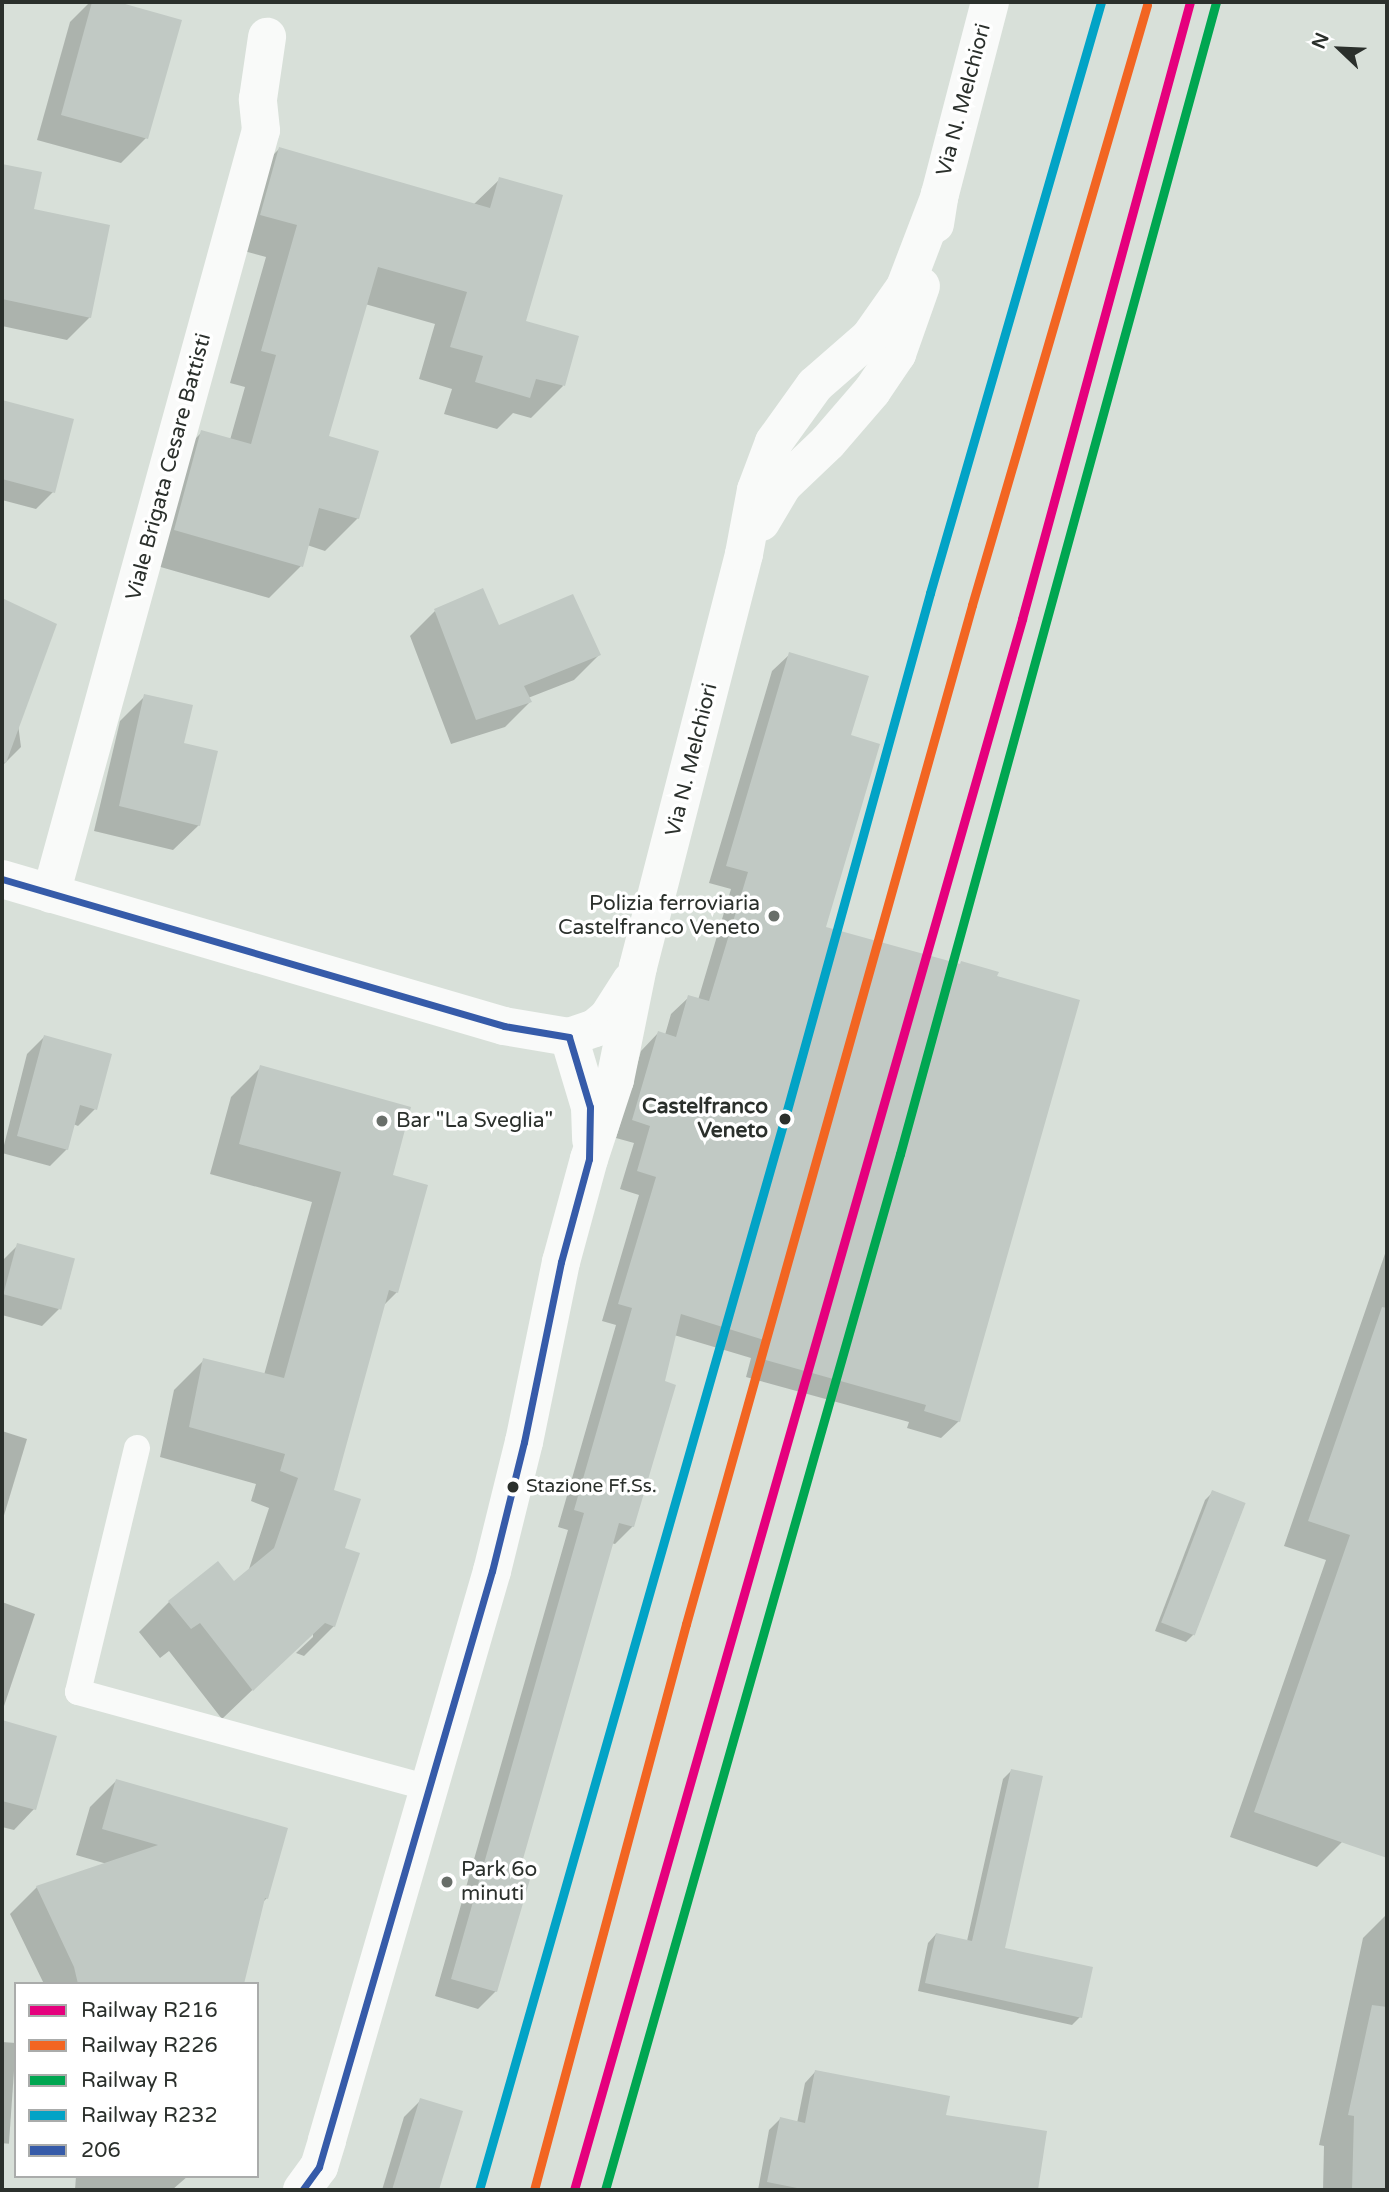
<!DOCTYPE html>
<html>
<head>
<meta charset="utf-8">
<style>
	body { margin:0 }
	#map { position:relative; width:1389px; height:2192px; overflow:hidden; background:#d8e0d9; font-family:"Varela Round",sans-serif }
	div>[style] { position:absolute }
	[style*='--x'] { left:calc(var(--x)*1px); top:calc(var(--y)*1px); width:calc(var(--w)*1px); rotate:calc(var(--a)*1deg) }
	.shadow>* { inset:0; background:#0003; transform-origin:0 0 }
	.building>* { inset:0; background:#c1c9c4; transform-origin:0 0 }
	.service>* { height:26px; margin:-13px; padding:0 13px; transform-origin:13px; border-radius:13px; background:#f9faf9 }
	.minor>* { height:38px; margin:-19px; padding:0 19px; transform-origin:19px; border-radius:19px; background:#f9faf9 }
	.tertiary>* { height:38px; margin:-19px; padding:0 19px; transform-origin:19px; border-radius:19px; background:#f9faf9 }
	.bus-1>* { height:7px; margin:-3.5px; padding:0 3.5px; transform-origin:3.5px; border-radius:3.5px; background:#365ba9 }
	.rail-1>* { height:9px; margin:-4.5px; padding:0 4.5px; transform-origin:4.5px; border-radius:4.5px; background:#e5007d }
	.rail-2>* { height:9px; margin:-4.5px; padding:0 4.5px; transform-origin:4.5px; border-radius:4.5px; background:#f26522 }
	.rail-3>* { height:9px; margin:-4.5px; padding:0 4.5px; transform-origin:4.5px; border-radius:4.5px; background:#00a651 }
	.rail-4>* { height:9px; margin:-4.5px; padding:0 4.5px; transform-origin:4.5px; border-radius:4.5px; background:#02a3c6 }
	.dots>* { width:19px; height:19px; translate:-50% -50%; box-sizing:border-box; border:4px solid #fff; border-radius:50% }
	span { translate:-50% -50%; white-space:nowrap; text-align:center; line-height:1.15; -webkit-text-stroke:7px #fff; paint-order:stroke }
	.bus-label { font-size:19px; color:#2b302c }
	.left { translate:0 -50%; text-align:left }
	.street-label { font-size:21px; color:#2b302c }
	.poi-label { font-size:21px; color:#2b302c }
	.right { translate:-100% -50%; text-align:right }
	.stop-label { font-size:21px; color:#2b302c; font-weight:700 }
	.frame { position:absolute; inset:0; border:4px solid #2b302c; pointer-events:none }
	.legend { position:absolute; left:14px; top:1982px; width:245px; height:196px; box-sizing:border-box; background:#fff; border:2px solid #aaacab; margin:0; padding:9px 12px; list-style:none; font-size:21px; color:#2b302c }
	.legend li { display:flex; align-items:center; gap:14px; height:35px }
	.legend b { width:35px; border:2px solid #aaacab }
	.north { position:absolute; left:1305px; top:14px; width:70px; height:70px; -webkit-text-stroke:5px #fff; paint-order:stroke; rotate:293deg; font-size:19px; font-weight:700; line-height:28px; text-align:center; color:#2b302c }
	.north::after { content:''; display:block; margin:auto; width:24px; height:32px; background:#2b302c; clip-path:polygon(50% 0,100% 100%,50% 72%,0 100%) }
</style>
</head>
<body>
<div id="map">
	<div class="shadow">
		<i style="clip-path:polygon(90px 2px,112px 2px,180px 21px,146px 138px,121px 163px,37px 140px,70px 22px)"></i>
		<i style="clip-path:polygon(279px 149px,473px 205px,500px 179px,524px 322px,563px 386px,531px 418px,513px 413px,497px 429px,444px 414px,452px 389px,419px 379px,435px 324px,365px 304px,327px 437px,358px 518px,325px 551px,307px 545px,301px 566px,269px 598px,143px 562px,170px 464px,202px 432px,230px 440px,245px 387px,230px 383px,266px 257px,229px 247px,247px 181px)"></i>
		<i style="clip-path:polygon(2px 165px,40px 173px,32px 211px,90px 317px,67px 340px,2px 326px)"></i>
		<i style="clip-path:polygon(2px 402px,72px 421px,53px 492px,36px 509px,2px 500px)"></i>
		<i style="clip-path:polygon(2px 600px,54px 625px,18px 724px,21px 747px,2px 766px)"></i>
		<i style="clip-path:polygon(435px 611px,599px 655px,574px 680px,528px 698px,530px 702px,505px 727px,451px 744px,410px 636px)"></i>
		<i style="clip-path:polygon(790px 654px,849px 736px,824px 928px,959px 1421px,941px 1438px,907px 1428px,909px 1422px,746px 1377px,751px 1358px,674px 1335px,633px 1526px,615px 1544px,611px 1543px,517px 1874px,496px 1991px,478px 2009px,435px 1996px,568px 1530px,558px 1527px,616px 1325px,602px 1321px,639px 1195px,620px 1189px,634px 1143px,616px 1138px,641px 1051px,658px 1033px,665px 1035px,671px 1014px,689px 997px,698px 1000px,731px 889px,709px 883px,772px 671px)"></i>
		<i style="clip-path:polygon(145px 696px,182px 744px,199px 825px,173px 850px,94px 831px,120px 721px)"></i>
		<i style="clip-path:polygon(44px 1037px,95px 1109px,78px 1126px,73px 1124px,67px 1149px,50px 1166px,2px 1153px,27px 1054px)"></i>
		<i style="clip-path:polygon(261px 1067px,391px 1176px,397px 1292px,382px 1307px,331px 1491px,343px 1550px,334px 1626px,304px 1656px,296px 1653px,313px 1637px,313px 1632px,222px 1719px,169px 1651px,160px 1658px,139px 1632px,169px 1602px,234px 1583px,248px 1572px,269px 1508px,251px 1501px,256px 1484px,160px 1457px,174px 1390px,204px 1360px,264px 1375px,312px 1202px,210px 1174px,231px 1097px)"></i>
		<i style="clip-path:polygon(18px 1245px,72px 1260px,59px 1309px,42px 1326px,2px 1315px,2px 1261px)"></i>
		<i style="clip-path:polygon(1387px 1248px,1387px 1836px,1349px 1823px,1342px 1842px,1317px 1867px,1230px 1837px,1326px 1560px,1284px 1546px)"></i>
		<i style="clip-path:polygon(2px 1431px,27px 1439px,2px 1522px)"></i>
		<i style="clip-path:polygon(1213px 1492px,1194px 1634px,1186px 1642px,1155px 1631px,1205px 1500px)"></i>
		<i style="clip-path:polygon(2px 1602px,35px 1614px,2px 1712px)"></i>
		<i style="clip-path:polygon(2px 1722px,55px 1737px,34px 1809px,14px 1830px,2px 1827px)"></i>
		<i style="clip-path:polygon(1011px 1771px,1003px 1949px,1080px 2017px,1072px 2025px,918px 1991px,928px 1943px,936px 1934px,967px 1941px,1003px 1779px)"></i>
		<i style="clip-path:polygon(116px 1781px,267px 1898px,263px 1902px,242px 1984px,44px 1984px,10px 1914px,37px 1887px,107px 1864px,76px 1855px,90px 1807px)"></i>
		<i style="clip-path:polygon(1387px 1914px,1387px 2190px,1323px 2190px,1324px 2146px,1319px 2145px,1363px 1938px)"></i>
		<i style="left:2px;top:2042px;width:14px;height:101px;rotate:4deg"></i>
		<i style="clip-path:polygon(815px 2072px,944px 2117px,1045px 2132px,1037px 2190px,758px 2190px,769px 2130px,780px 2119px,797px 2123px,805px 2083px)"></i>
		<i style="clip-path:polygon(421px 2100px,461px 2113px,438px 2190px,382px 2190px,404px 2117px)"></i>
		<i style="clip-path:polygon(76px 2176px,188px 2176px,172px 2190px,75px 2190px)"></i>
	</div>
	<div class="building">
		<i style="clip-path:polygon(92px 2px,118px 2px,182px 20px,148px 139px,61px 115px)"></i>
		<i style="clip-path:polygon(279px 147px,490px 208px,499px 177px,563px 195px,526px 321px,579px 336px,565px 386px,536px 379px,530px 398px,475px 382px,483px 356px,450px 347px,467px 292px,378px 267px,329px 436px,379px 451px,359px 519px,319px 508px,303px 567px,174px 530px,201px 430px,251px 444px,276px 355px,261px 351px,297px 225px,260px 215px)"></i>
		<i style="clip-path:polygon(2px 164px,42px 172px,34px 209px,110px 225px,91px 318px,2px 299px)"></i>
		<i style="clip-path:polygon(2px 400px,74px 419px,55px 493px,2px 479px)"></i>
		<i style="clip-path:polygon(483px 588px,499px 625px,573px 594px,601px 655px,524px 686px,532px 702px,476px 720px,434px 609px)"></i>
		<i style="clip-path:polygon(2px 598px,57px 624px,6px 763px,2px 762px)"></i>
		<i style="clip-path:polygon(789px 652px,869px 676px,851px 735px,880px 744px,826px 927px,960px 964px,961px 961px,999px 972px,997px 976px,1080px 1000px,960px 1422px,924px 1411px,926px 1405px,762px 1359px,767px 1341px,681px 1314px,665px 1381px,676px 1385px,634px 1527px,619px 1523px,519px 1873px,531px 1876px,497px 1992px,451px 1979px,584px 1513px,574px 1510px,632px 1308px,618px 1304px,656px 1177px,637px 1171px,650px 1126px,632px 1120px,658px 1031px,676px 1037px,688px 995px,709px 1001px,748px 872px,726px 866px)"></i>
		<i style="clip-path:polygon(144px 694px,193px 705px,184px 743px,218px 751px,200px 826px,119px 806px)"></i>
		<i style="clip-path:polygon(44px 1035px,112px 1054px,97px 1110px,80px 1105px,68px 1150px,17px 1136px)"></i>
		<i style="clip-path:polygon(260px 1065px,411px 1107px,393px 1175px,428px 1185px,398px 1293px,389px 1290px,334px 1490px,361px 1499px,345px 1548px,360px 1553px,335px 1627px,325px 1623px,253px 1691px,200px 1623px,191px 1629px,168px 1601px,218px 1561px,234px 1581px,274px 1548px,298px 1478px,280px 1471px,285px 1454px,189px 1427px,203px 1358px,284px 1378px,341px 1172px,239px 1144px)"></i>
		<i style="left:17px;top:1243px;width:60px;height:53px;rotate:15deg"></i>
		<i style="clip-path:polygon(1382px 1307px,1387px 1308px,1387px 1858px,1254px 1812px,1350px 1535px,1308px 1521px)"></i>
		<i style="left:1212px;top:1490px;width:36px;height:142px;rotate:21deg"></i>
		<i style="clip-path:polygon(2px 1720px,57px 1736px,36px 1810px,2px 1801px)"></i>
		<i style="clip-path:polygon(1011px 1769px,1043px 1776px,1005px 1948px,1093px 1967px,1082px 2018px,925px 1983px,936px 1933px,972px 1941px)"></i>
		<i style="clip-path:polygon(116px 1779px,288px 1828px,268px 1899px,265px 1898px,244px 1984px,78px 1984px,74px 1967px,36px 1886px,158px 1845px,102px 1829px)"></i>
		<i style="clip-path:polygon(1372px 2005px,1387px 2007px,1387px 2190px,1352px 2190px,1354px 2116px,1348px 2115px)"></i>
		<i style="clip-path:polygon(815px 2070px,950px 2096px,946px 2115px,1047px 2131px,1038px 2190px,807px 2190px,767px 2182px,780px 2117px,805px 2123px)"></i>
		<i style="clip-path:polygon(420px 2098px,463px 2111px,439px 2190px,392px 2190px)"></i>
	</div>
	<div class="service">
		<i style="--x:137;--y:1448;--w:251;--a:103.6"></i>
		<i style="--x:78;--y:1692;--w:363;--a:15.3"></i>
	</div>
	<div class="minor">
		<i style="--x:51;--y:894;--w:792;--a:-74.63"></i>
		<i style="--x:261;--y:130;--w:31;--a:-96"></i>
		<i style="--x:258;--y:99;--w:63;--a:-81.7"></i>
	</div>
	<div class="tertiary">
		<i style="--x:935;--y:224;--w:30;--a:-81"></i>
		<i style="--x:940;--y:194;--w:198;--a:-75.4"></i>
		<i style="--x:761;--y:522;--w:43;--a:-59.3"></i>
		<i style="--x:783;--y:485;--w:62;--a:-43.7"></i>
		<i style="--x:828;--y:442;--w:67;--a:-49.2"></i>
		<i style="--x:872;--y:391;--w:45;--a:-56"></i>
		<i style="--x:897;--y:354;--w:72;--a:-70.6"></i>
		<i style="--x:2;--y:879;--w:523;--a:16.32"></i>
		<i style="--x:504;--y:1026;--w:66;--a:9.6"></i>
		<i style="--x:569;--y:1037;--w:28;--a:-19"></i>
		<i style="--x:595;--y:1028;--w:17;--a:-40"></i>
		<i style="--x:608;--y:1017;--w:43;--a:-57.4"></i>
		<i style="--x:569;--y:1037;--w:73;--a:73.3"></i>
		<i style="--x:590;--y:1107;--w:33;--a:88"></i>
		<i style="--x:302;--y:2190;--w:29;--a:-54"></i>
		<i style="--x:319;--y:2167;--w:28;--a:-73"></i>
		<i style="--x:327;--y:2140;--w:592;--a:-73.83"></i>
		<i style="--x:492;--y:1571;--w:133;--a:-76.1"></i>
		<i style="--x:524;--y:1442;--w:184;--a:-78.4"></i>
		<i style="--x:561;--y:1262;--w:107;--a:-74.8"></i>
		<i style="--x:589;--y:1159;--w:83;--a:-71.8"></i>
		<i style="--x:615;--y:1080;--w:115;--a:-78.5"></i>
		<i style="--x:638;--y:967;--w:426;--a:-75.6"></i>
		<i style="--x:744;--y:554;--w:65;--a:-79.4"></i>
		<i style="--x:756;--y:490;--w:51;--a:-69.4"></i>
		<i style="--x:774;--y:442;--w:70;--a:-54.3"></i>
		<i style="--x:815;--y:385;--w:73;--a:-41.1"></i>
		<i style="--x:870;--y:337;--w:61;--a:-55"></i>
		<i style="--x:905;--y:287;--w:95;--a:-69.1"></i>
	</div>
	<div class="bus-1">
		<i style="--x:2;--y:879;--w:523;--a:16.32"></i>
		<i style="--x:504;--y:1026;--w:66;--a:9.6"></i>
		<i style="--x:569;--y:1037;--w:73;--a:73.3"></i>
		<i style="--x:590;--y:1107;--w:52;--a:91.1"></i>
		<i style="--x:589;--y:1159;--w:107;--a:105.2"></i>
		<i style="--x:561;--y:1262;--w:184;--a:101.6"></i>
		<i style="--x:524;--y:1442;--w:133;--a:103.9"></i>
		<i style="--x:492;--y:1571;--w:621;--a:106.19"></i>
		<i style="--x:319;--y:2167;--w:29;--a:126"></i>
	</div>
	<div class="rail-1">
		<i style="--x:574;--y:2190;--w:1634;--a:-74.08"></i>
		<i style="--x:1022;--y:619;--w:639;--a:-74.77"></i>
	</div>
	<div class="rail-2">
		<i style="--x:534;--y:2190;--w:586;--a:-74.97"></i>
		<i style="--x:686;--y:1624;--w:1058;--a:-74.32"></i>
		<i style="--x:972;--y:605;--w:625;--a:-73.74"></i>
	</div>
	<div class="rail-3">
		<i style="--x:605;--y:2190;--w:1077;--a:-74.11"></i>
		<i style="--x:900;--y:1154;--w:1195;--a:-74.66"></i>
	</div>
	<div class="rail-4">
		<i style="--x:479;--y:2190;--w:1112;--a:-74.08"></i>
		<i style="--x:784;--y:1121;--w:548;--a:-74.54"></i>
		<i style="--x:930;--y:593;--w:615;--a:-73.86"></i>
	</div>
	<div class="dots">
		<i style="left:774px;top:916px;background:#686e69"></i>
		<i style="left:785px;top:1119px;background:#2b302c"></i>
		<i style="left:382px;top:1121px;background:#686e69"></i>
		<i style="left:513px;top:1487px;background:#2b302c"></i>
		<i style="left:447px;top:1882px;background:#686e69"></i>
	</div>
	<div class="bus-label">
		<span class="left" style="left:526px;top:1487px">Stazione Ff.Ss.</span>
	</div>
	<div class="street-label">
		<span style="left:964px;top:100px;rotate:-75deg">Via N. Melchiori</span>
		<span style="left:169px;top:467px;rotate:-75deg">Viale Brigata Cesare Battisti</span>
		<span style="left:692px;top:760px;rotate:-76deg">Via N. Melchiori</span>
	</div>
	<div class="poi-label">
		<span class="right" style="left:760px;top:916px">Polizia ferroviaria<br>Castelfranco Veneto</span>
		<span class="left" style="left:396px;top:1121px">Bar "La Sveglia"</span>
		<span class="left" style="left:461px;top:1882px">Park 6o<br>minuti</span>
	</div>
	<div class="stop-label">
		<span class="right" style="left:768px;top:1119px">Castelfranco<br>Veneto</span>
	</div>
	<div class="frame"></div>
	<ul class="legend">
	<li><b style="height:9px;background:#e5007d"></b>Railway R216</li>
	<li><b style="height:9px;background:#f26522"></b>Railway R226</li>
	<li><b style="height:9px;background:#00a651"></b>Railway R</li>
	<li><b style="height:9px;background:#02a3c6"></b>Railway R232</li>
	<li><b style="height:9px;background:#365ba9"></b>206</li>
	</ul>
	<div class="north">N</div>
</div>
</body>
</html>
